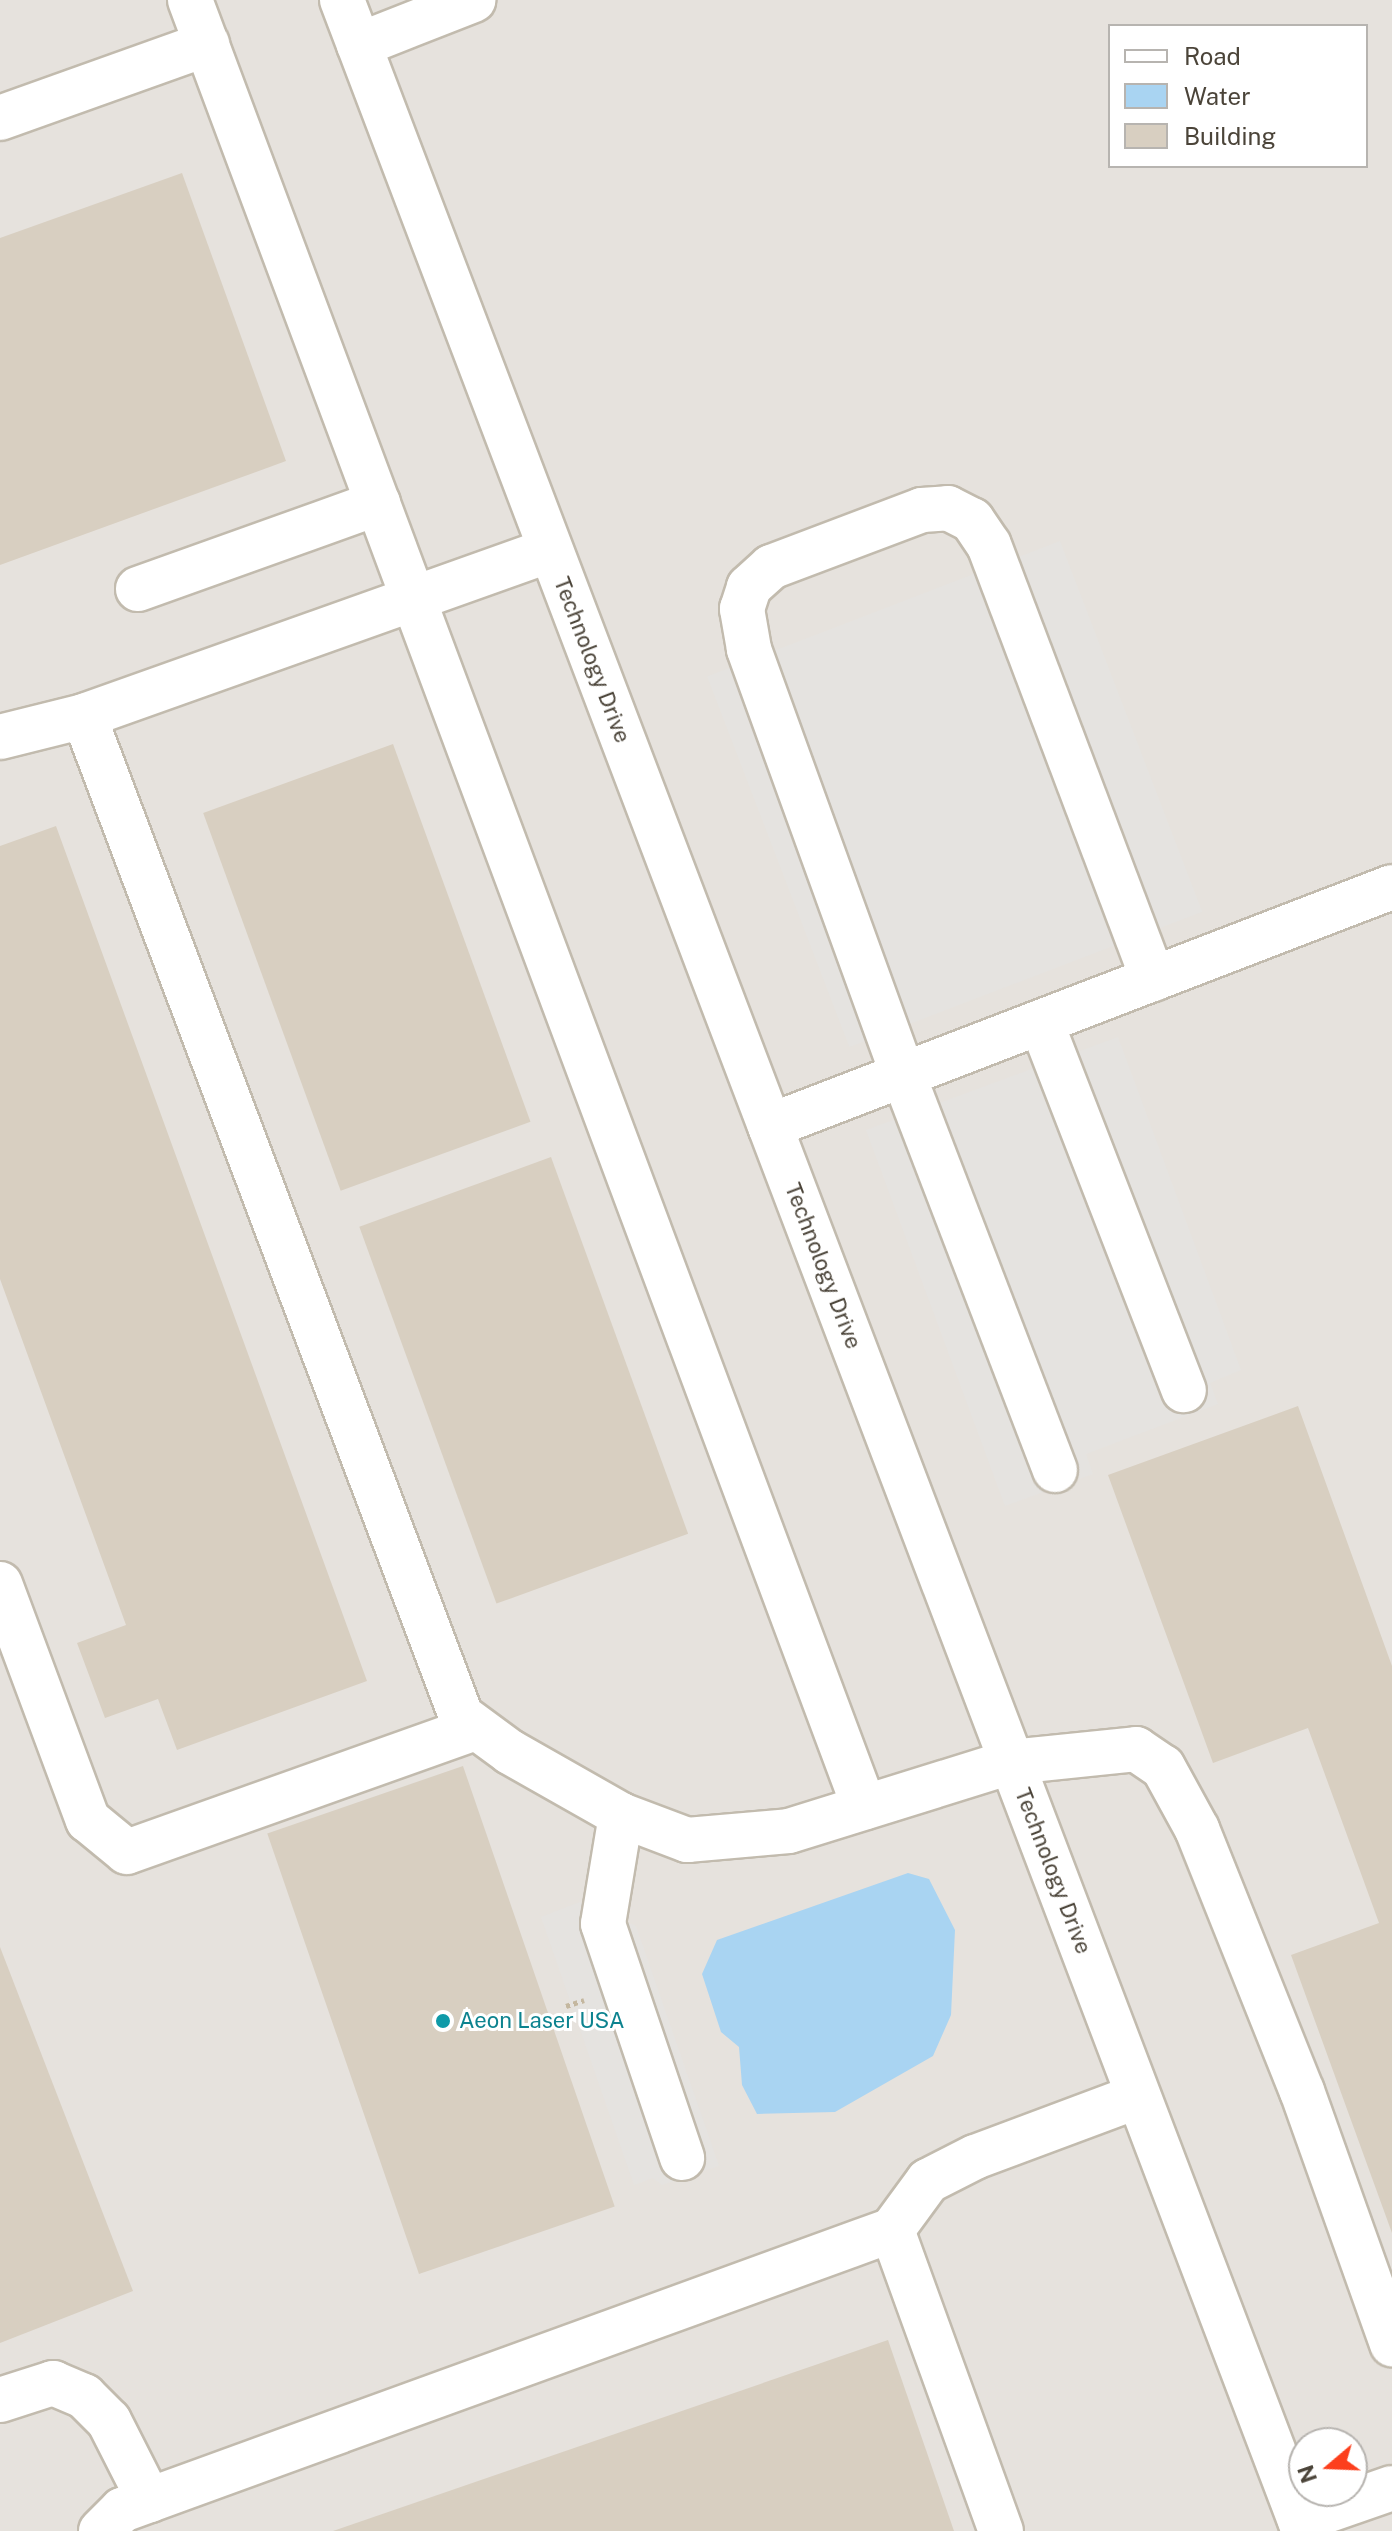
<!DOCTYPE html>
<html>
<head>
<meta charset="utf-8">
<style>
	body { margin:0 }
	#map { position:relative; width:1392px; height:2531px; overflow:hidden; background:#f6f3ec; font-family:"Public Sans",sans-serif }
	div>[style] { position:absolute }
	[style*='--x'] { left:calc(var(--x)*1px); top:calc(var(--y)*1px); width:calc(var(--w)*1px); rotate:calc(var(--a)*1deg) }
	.industrial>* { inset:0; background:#e6e2dd }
	.parking>* { inset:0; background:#e5e3e0; transform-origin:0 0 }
	.water>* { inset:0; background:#a9d4f2 }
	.building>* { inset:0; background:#d8cfc1; transform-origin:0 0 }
	.path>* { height:5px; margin-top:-2.5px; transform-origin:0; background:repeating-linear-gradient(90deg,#c4b79f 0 4px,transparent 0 8px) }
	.roads { filter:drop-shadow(2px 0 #c2bbae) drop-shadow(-2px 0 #c2bbae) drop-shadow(0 2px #c2bbae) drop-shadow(0 -2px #c2bbae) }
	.minor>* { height:44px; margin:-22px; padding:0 22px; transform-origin:22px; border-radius:22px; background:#fff }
	.dots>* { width:22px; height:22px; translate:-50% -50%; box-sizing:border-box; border:4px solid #fff; border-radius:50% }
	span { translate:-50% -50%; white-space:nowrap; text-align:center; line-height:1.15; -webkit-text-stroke:6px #fff; paint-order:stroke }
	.street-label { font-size:22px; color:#4b4439 }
	.culture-label { font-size:22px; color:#0d838f }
	.left { translate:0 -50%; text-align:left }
	.legend { position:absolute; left:1108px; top:24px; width:260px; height:144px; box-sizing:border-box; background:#fff; border:2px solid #b7b4b0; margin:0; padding:10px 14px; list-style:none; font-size:24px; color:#4b4439 }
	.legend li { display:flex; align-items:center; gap:16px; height:40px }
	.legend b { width:40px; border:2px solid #b7b4b0 }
	.north { position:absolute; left:1288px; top:2427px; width:80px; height:80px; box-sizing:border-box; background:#fff; border:2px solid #b7b4b0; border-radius:50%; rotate:251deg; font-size:22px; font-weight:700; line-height:32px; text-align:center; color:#4b4439 }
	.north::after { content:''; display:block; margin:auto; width:28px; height:36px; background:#fc3f1d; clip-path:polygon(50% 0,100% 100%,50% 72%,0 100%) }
</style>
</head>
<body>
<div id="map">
	<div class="industrial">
		<i style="clip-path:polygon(evenodd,0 0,1392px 0,1392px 2531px,0 2531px,0 0,1110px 26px,1366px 26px,1366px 166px,1110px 166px,1110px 26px,0 0,1304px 2443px,1352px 2443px,1352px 2491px,1304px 2491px,1304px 2443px)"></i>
	</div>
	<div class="parking">
		<i style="left:1060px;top:541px;width:397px;height:378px;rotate:69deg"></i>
		<i style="clip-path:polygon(1118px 1037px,1241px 1370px,1210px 1383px,1218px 1404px,1086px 1454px,1093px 1474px,1005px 1506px,866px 1130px)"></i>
		<i style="clip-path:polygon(580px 1902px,636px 1926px,719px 2166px,662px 2185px,653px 2178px,634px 2185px,541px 1917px)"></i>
	</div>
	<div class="water">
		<i style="clip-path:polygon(908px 1873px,929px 1879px,955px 1930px,951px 2015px,933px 2056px,835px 2112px,757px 2114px,742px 2085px,739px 2047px,721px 2032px,702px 1974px,717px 1940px)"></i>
	</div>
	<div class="building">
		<i style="clip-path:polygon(182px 173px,286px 461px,0 565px,0 238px)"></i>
		<i style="left:393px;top:744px;width:402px;height:202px;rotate:70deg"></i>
		<i style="clip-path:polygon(56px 826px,367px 1681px,177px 1750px,158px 1699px,105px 1718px,77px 1643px,126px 1625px,0 1279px,0 846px)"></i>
		<i style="left:551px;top:1157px;width:401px;height:204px;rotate:70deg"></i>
		<i style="clip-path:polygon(1298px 1406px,1392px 1666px,1392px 2233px,1291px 1955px,1379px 1923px,1308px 1728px,1213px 1763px,1108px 1475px)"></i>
		<i style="left:463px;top:1766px;width:466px;height:207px;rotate:71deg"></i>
		<i style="clip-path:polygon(0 1947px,133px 2291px,0 2343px)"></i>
		<i style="clip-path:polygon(888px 2340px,954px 2531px,333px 2531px)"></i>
	</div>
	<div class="path">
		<i style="--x:566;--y:2006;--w:19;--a:-18"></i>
	</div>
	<div class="roads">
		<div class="minor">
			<i style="--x:190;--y:0;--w:1929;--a:69.54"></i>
			<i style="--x:342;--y:0;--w:2708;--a:69.19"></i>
			<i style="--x:359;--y:45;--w:123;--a:-21.5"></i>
			<i style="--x:0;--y:118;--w:220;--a:-19.7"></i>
			<i style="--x:550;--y:550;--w:495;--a:160.4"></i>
			<i style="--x:84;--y:716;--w:1069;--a:69.34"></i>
			<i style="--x:461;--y:1716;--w:61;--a:36.3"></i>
			<i style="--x:510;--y:1752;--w:128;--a:29.6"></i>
			<i style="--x:621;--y:1815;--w:71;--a:20.7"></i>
			<i style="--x:687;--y:1840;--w:102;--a:-5"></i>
			<i style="--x:789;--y:1831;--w:232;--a:-17.3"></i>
			<i style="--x:1011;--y:1762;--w:126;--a:-5.9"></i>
			<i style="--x:1136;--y:1749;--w:32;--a:34"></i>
			<i style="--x:1163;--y:1767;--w:71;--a:61.3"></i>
			<i style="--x:1197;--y:1829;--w:282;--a:68.2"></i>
			<i style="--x:1302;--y:2091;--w:269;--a:70.4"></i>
			<i style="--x:138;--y:589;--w:255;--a:-19.7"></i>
			<i style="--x:0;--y:737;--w:87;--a:-14"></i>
			<i style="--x:1041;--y:1022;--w:395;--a:68.8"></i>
			<i style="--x:770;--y:1126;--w:666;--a:-21.02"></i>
			<i style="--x:1055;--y:1470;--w:423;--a:-111"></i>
			<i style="--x:903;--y:1075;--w:453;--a:-109.9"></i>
			<i style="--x:749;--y:649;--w:41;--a:-99.9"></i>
			<i style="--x:742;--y:609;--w:23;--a:-72"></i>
			<i style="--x:749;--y:587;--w:30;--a:-42"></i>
			<i style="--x:771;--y:567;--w:161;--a:-20.7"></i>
			<i style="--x:922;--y:510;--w:26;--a:-4"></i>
			<i style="--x:948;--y:508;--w:27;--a:27"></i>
			<i style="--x:972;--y:520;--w:30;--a:56"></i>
			<i style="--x:989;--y:545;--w:464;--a:69.3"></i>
			<i style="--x:0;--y:1584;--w:252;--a:69.6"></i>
			<i style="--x:88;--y:1820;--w:50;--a:39.4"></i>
			<i style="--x:127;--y:1852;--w:370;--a:-19.6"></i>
			<i style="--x:621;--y:1815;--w:110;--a:99.4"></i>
			<i style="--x:603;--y:1924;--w:247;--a:71.3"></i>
			<i style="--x:892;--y:2230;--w:61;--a:-53.7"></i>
			<i style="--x:928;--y:2181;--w:53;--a:-27.1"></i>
			<i style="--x:975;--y:2157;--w:174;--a:-20.5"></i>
			<i style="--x:0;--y:2400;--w:56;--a:-17.8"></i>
			<i style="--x:53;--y:2383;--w:34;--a:23"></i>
			<i style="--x:84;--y:2396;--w:35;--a:45"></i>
			<i style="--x:109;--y:2421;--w:89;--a:63.1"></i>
			<i style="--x:1300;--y:2520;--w:97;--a:-19.2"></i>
			<i style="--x:101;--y:2531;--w:30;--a:-45"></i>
			<i style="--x:122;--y:2510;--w:819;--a:-19.98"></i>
			<i style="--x:892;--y:2230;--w:320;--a:70.1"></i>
		</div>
	</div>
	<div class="dots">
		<i style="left:443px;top:2021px;background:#0f9aa8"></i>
	</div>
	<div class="street-label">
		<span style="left:592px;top:660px;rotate:69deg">Technology Drive</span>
		<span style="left:823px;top:1266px;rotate:69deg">Technology Drive</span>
		<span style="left:1053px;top:1871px;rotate:69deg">Technology Drive</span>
	</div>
	<div class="culture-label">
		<span class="left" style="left:459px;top:2021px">Aeon Laser USA</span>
	</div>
	<ul class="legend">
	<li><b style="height:10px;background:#fff"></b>Road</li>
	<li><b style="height:22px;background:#a9d4f2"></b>Water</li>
	<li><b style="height:22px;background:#d8cfc1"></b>Building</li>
	</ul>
	<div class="north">N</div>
</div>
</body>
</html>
